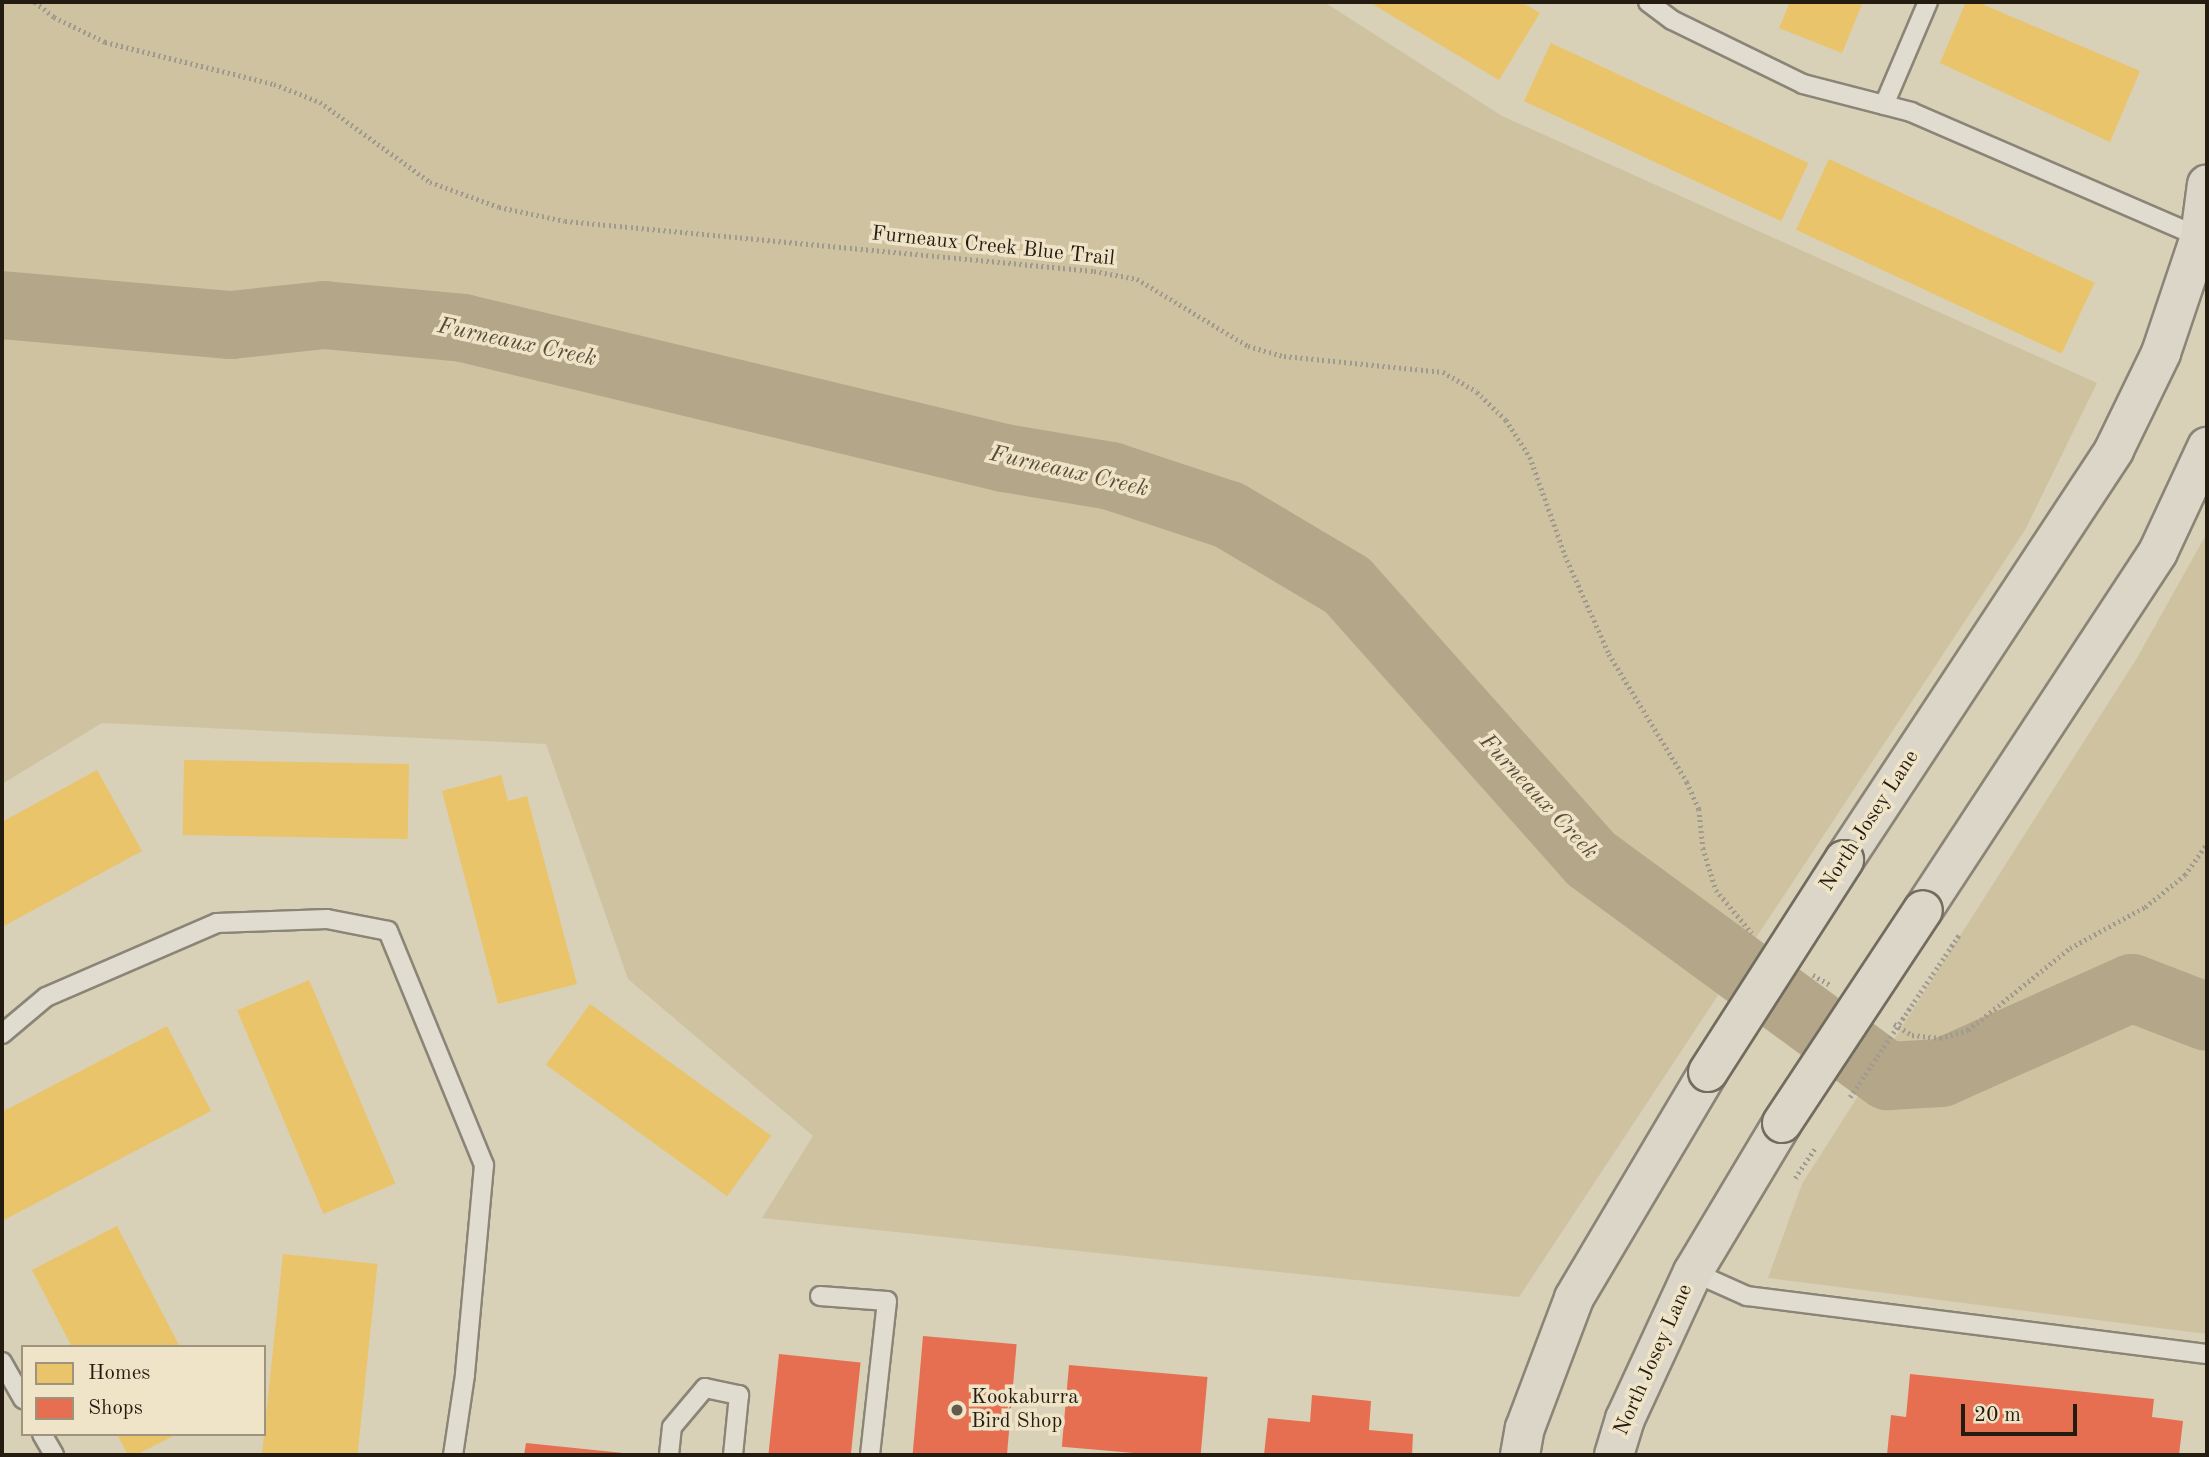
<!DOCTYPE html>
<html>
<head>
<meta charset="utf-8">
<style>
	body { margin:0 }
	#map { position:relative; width:2209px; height:1457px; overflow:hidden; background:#d8d0b7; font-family:"Old Standard TT",serif }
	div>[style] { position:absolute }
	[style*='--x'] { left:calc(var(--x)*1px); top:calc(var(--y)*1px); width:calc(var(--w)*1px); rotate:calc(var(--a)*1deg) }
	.green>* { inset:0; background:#cec2a1 }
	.homes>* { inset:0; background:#e9c46a; transform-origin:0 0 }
	.shops>* { inset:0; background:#e76f51; transform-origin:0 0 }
	.river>* { height:68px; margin:-34px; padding:0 34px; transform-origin:34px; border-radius:34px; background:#b4a789 }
	.path>* { height:4.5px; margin-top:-2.25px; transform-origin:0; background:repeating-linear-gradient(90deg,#9e9a8f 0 2px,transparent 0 5.5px) }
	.roads { filter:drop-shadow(2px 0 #8a8576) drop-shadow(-2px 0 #8a8576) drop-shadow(0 2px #8a8576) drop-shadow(0 -2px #8a8576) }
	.service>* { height:18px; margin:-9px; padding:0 9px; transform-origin:9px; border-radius:9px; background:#e0dcd0 }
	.primary>* { height:38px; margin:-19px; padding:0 19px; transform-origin:19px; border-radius:19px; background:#dbd6c8 }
	.path-bridge>* { height:4.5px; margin-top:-2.25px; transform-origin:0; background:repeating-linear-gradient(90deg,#9e9a8f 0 2px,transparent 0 5.5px) }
	.bridges { filter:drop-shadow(2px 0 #726c5f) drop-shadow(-2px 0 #726c5f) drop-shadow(0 2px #726c5f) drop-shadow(0 -2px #726c5f) }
	.primary-bridge>* { height:38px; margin:-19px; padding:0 19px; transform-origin:19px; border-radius:19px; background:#dbd6c8 }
	.dots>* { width:19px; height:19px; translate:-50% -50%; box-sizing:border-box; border:4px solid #efe4c7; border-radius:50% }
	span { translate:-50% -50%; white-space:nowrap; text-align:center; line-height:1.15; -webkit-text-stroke:7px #efe4c7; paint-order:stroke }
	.street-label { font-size:21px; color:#241b11 }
	.poi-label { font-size:21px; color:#241b11 }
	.left { translate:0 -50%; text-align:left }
	.water-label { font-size:23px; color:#574c39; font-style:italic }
	.frame { position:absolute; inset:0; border:4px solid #241b11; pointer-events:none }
	.legend { position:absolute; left:21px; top:1345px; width:245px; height:91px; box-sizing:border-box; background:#efe4c7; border:2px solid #9e947e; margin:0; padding:9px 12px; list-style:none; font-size:21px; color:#241b11 }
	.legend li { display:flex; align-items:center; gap:14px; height:35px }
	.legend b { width:35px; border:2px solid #9e947e }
	.scale { position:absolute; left:1961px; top:1404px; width:116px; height:32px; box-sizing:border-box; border:4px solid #241b11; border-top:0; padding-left:9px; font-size:21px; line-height:24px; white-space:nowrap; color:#241b11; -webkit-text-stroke:5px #efe4c7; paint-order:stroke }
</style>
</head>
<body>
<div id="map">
	<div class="green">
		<i style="clip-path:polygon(2px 2px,1324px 2px,1502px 116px,2097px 383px,2025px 530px,1519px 1297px,762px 1218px,813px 1136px,628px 979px,546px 744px,102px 723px,2px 784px)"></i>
		<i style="clip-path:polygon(2207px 533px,2207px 1334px,1768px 1278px,1802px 1184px,2137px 658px)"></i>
	</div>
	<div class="homes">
		<i style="clip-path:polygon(1369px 2px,1521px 2px,1540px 13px,1499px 80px)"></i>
		<i style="clip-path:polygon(1790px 2px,1863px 2px,1842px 53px,1779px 28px)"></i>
		<i style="clip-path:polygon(1966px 2px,1977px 2px,2140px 71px,2110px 142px,1940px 63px)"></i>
		<i style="left:1551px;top:43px;width:284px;height:64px;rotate:25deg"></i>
		<i style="left:1829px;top:159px;width:293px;height:78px;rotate:25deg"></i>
		<i style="left:184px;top:760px;width:225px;height:75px;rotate:1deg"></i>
		<i style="clip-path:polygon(97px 770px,142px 851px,2px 927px,2px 822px)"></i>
		<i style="clip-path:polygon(501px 775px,508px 801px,527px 796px,577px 984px,498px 1004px,442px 791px)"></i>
		<i style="left:309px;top:980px;width:221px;height:78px;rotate:67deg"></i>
		<i style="left:590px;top:1004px;width:224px;height:75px;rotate:36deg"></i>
		<i style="clip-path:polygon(167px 1026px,211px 1111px,2px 1221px,2px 1112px)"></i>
		<i style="clip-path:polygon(117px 1226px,180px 1347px,72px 1347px,32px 1270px)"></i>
		<i style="left:283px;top:1254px;width:95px;height:202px;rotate:6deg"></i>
		<i style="clip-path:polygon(117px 1434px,177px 1434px,136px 1455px,128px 1455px)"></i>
	</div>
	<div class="shops">
		<i style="left:923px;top:1336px;width:94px;height:120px;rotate:5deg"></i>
		<i style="left:779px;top:1354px;width:82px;height:102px;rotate:6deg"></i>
		<i style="left:1069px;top:1365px;width:139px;height:82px;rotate:5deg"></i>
		<i style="clip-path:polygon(1910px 1374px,2154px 1399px,2152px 1417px,2183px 1421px,2179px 1455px,1887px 1455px,1891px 1415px,1906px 1417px)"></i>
		<i style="clip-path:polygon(1312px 1395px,1371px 1401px,1369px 1430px,1413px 1434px,1412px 1455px,1264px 1455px,1268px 1418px,1310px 1422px)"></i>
		<i style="clip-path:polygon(526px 1443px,623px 1453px,623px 1455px,524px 1455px)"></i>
	</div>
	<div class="river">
		<i style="--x:2;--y:305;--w:230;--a:5"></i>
		<i style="--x:231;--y:325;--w:94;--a:-6.1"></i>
		<i style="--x:324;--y:315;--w:140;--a:5.3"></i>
		<i style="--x:463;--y:328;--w:556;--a:13.51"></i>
		<i style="--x:1004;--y:458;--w:109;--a:9.5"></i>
		<i style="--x:1111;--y:476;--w:124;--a:18.3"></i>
		<i style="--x:1229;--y:515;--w:137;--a:30.7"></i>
		<i style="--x:1347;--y:585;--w:367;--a:48.3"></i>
		<i style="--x:1591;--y:859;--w:368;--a:36.2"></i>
		<i style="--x:1888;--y:1076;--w:53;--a:-3.2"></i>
		<i style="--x:1941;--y:1073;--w:209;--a:-24"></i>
		<i style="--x:2132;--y:988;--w:80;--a:21.1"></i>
	</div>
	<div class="path">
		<i style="--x:35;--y:2;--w:24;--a:38"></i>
		<i style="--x:54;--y:17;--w:57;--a:26.1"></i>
		<i style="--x:105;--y:42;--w:174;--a:14"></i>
		<i style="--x:274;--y:84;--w:49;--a:21.4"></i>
		<i style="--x:320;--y:102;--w:136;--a:36"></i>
		<i style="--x:430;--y:182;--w:73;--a:19.9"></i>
		<i style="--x:499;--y:207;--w:67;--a:12"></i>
		<i style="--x:565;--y:221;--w:531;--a:5.4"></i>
		<i style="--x:1094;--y:271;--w:44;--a:10.5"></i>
		<i style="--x:1137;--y:279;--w:130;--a:31.1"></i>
		<i style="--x:1248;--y:346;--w:37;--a:16"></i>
		<i style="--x:1284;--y:356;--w:160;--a:5.7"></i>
		<i style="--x:1443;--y:372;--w:39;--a:30"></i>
		<i style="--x:1477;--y:392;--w:40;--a:44"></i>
		<i style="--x:1506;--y:420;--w:44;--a:57"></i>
		<i style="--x:1530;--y:457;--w:104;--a:70.3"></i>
		<i style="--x:1565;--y:555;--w:108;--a:66"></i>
		<i style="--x:1609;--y:654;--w:150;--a:58.6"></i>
		<i style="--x:1687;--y:782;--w:30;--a:66"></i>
		<i style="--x:1699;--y:809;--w:39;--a:84"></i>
		<i style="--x:1703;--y:848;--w:44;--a:72.8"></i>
		<i style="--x:1716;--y:890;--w:56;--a:50.1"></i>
		<i style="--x:1813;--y:975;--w:20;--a:30"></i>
		<i style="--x:1894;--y:1024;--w:21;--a:31"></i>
		<i style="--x:1912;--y:1035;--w:28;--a:6"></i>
		<i style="--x:1940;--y:1038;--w:29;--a:-16"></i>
		<i style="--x:1968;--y:1030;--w:131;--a:-38.8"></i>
		<i style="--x:2070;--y:948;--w:85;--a:-28.7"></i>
		<i style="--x:2145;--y:907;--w:51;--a:-38.7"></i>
		<i style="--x:2185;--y:875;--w:38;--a:-55"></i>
	</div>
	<div class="roads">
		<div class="service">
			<i style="--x:1648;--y:2;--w:30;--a:37"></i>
			<i style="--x:1672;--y:20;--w:146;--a:26"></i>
			<i style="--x:1803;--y:84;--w:112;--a:14.5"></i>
			<i style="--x:1911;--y:112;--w:315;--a:23.4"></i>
			<i style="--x:1884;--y:105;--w:112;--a:-66.9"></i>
			<i style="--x:2;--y:1034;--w:57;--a:-40.1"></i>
			<i style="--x:46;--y:997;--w:186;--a:-23.4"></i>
			<i style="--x:217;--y:923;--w:110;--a:-2.1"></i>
			<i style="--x:327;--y:919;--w:62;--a:11.1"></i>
			<i style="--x:388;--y:931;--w:253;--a:67.7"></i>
			<i style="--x:484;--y:1165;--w:211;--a:95.2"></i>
			<i style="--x:465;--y:1375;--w:81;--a:98.5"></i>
			<i style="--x:1693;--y:1272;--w:59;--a:24"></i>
			<i style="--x:1747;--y:1296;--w:464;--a:7.2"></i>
			<i style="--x:820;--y:1296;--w:67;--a:4.3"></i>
			<i style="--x:887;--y:1301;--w:155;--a:96.3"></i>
			<i style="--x:2;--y:1362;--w:43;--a:60.4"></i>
			<i style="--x:42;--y:1434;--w:24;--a:60"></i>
			<i style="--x:669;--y:1455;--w:28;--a:-84"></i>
			<i style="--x:672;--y:1427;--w:51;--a:-49.8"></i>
			<i style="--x:705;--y:1388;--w:35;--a:12"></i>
			<i style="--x:739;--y:1395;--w:60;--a:95.7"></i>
		</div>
		<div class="primary">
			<i style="--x:1844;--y:860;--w:491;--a:-56.6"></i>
			<i style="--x:2114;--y:450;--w:108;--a:-64.1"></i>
			<i style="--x:2161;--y:353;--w:122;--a:-71.4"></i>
			<i style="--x:2200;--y:237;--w:53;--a:-82.5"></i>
			<i style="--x:1923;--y:910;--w:428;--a:-56.7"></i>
			<i style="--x:2158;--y:552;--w:116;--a:-65"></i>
			<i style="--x:1520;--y:1455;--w:27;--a:-80"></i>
			<i style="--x:1525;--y:1428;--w:139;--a:-69.3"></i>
			<i style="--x:1574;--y:1298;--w:263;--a:-59.3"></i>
			<i style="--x:1614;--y:1455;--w:38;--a:-73"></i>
			<i style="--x:1625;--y:1419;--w:162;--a:-65.2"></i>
			<i style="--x:1693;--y:1272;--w:174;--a:-59.1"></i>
		</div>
	</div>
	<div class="path-bridge">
		<i style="--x:1850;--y:1097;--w:195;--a:-56.1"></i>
		<i style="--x:1795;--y:1178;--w:37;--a:-56"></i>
	</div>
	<div class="bridges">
		<div class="primary-bridge">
			<i style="--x:1708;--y:1072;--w:252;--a:-57.3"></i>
			<i style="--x:1782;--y:1123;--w:255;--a:-56.5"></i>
		</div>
	</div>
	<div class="dots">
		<i style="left:957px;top:1410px;background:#635a4b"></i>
	</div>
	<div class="street-label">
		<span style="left:993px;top:247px;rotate:6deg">Furneaux Creek Blue Trail</span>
		<span style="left:1870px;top:821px;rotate:-57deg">North Josey Lane</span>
		<span style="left:1654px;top:1360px;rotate:-66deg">North Josey Lane</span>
	</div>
	<div class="poi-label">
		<span class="left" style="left:971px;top:1410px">Kookaburra<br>Bird Shop</span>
	</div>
	<div class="water-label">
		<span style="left:517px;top:343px;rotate:12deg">Furneaux Creek</span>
		<span style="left:1069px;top:472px;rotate:13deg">Furneaux Creek</span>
		<span style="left:1538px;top:797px;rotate:47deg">Furneaux Creek</span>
	</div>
	<div class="frame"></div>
	<ul class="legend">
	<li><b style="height:19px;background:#e9c46a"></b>Homes</li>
	<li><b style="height:19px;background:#e76f51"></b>Shops</li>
	</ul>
	<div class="scale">20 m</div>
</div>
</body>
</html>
